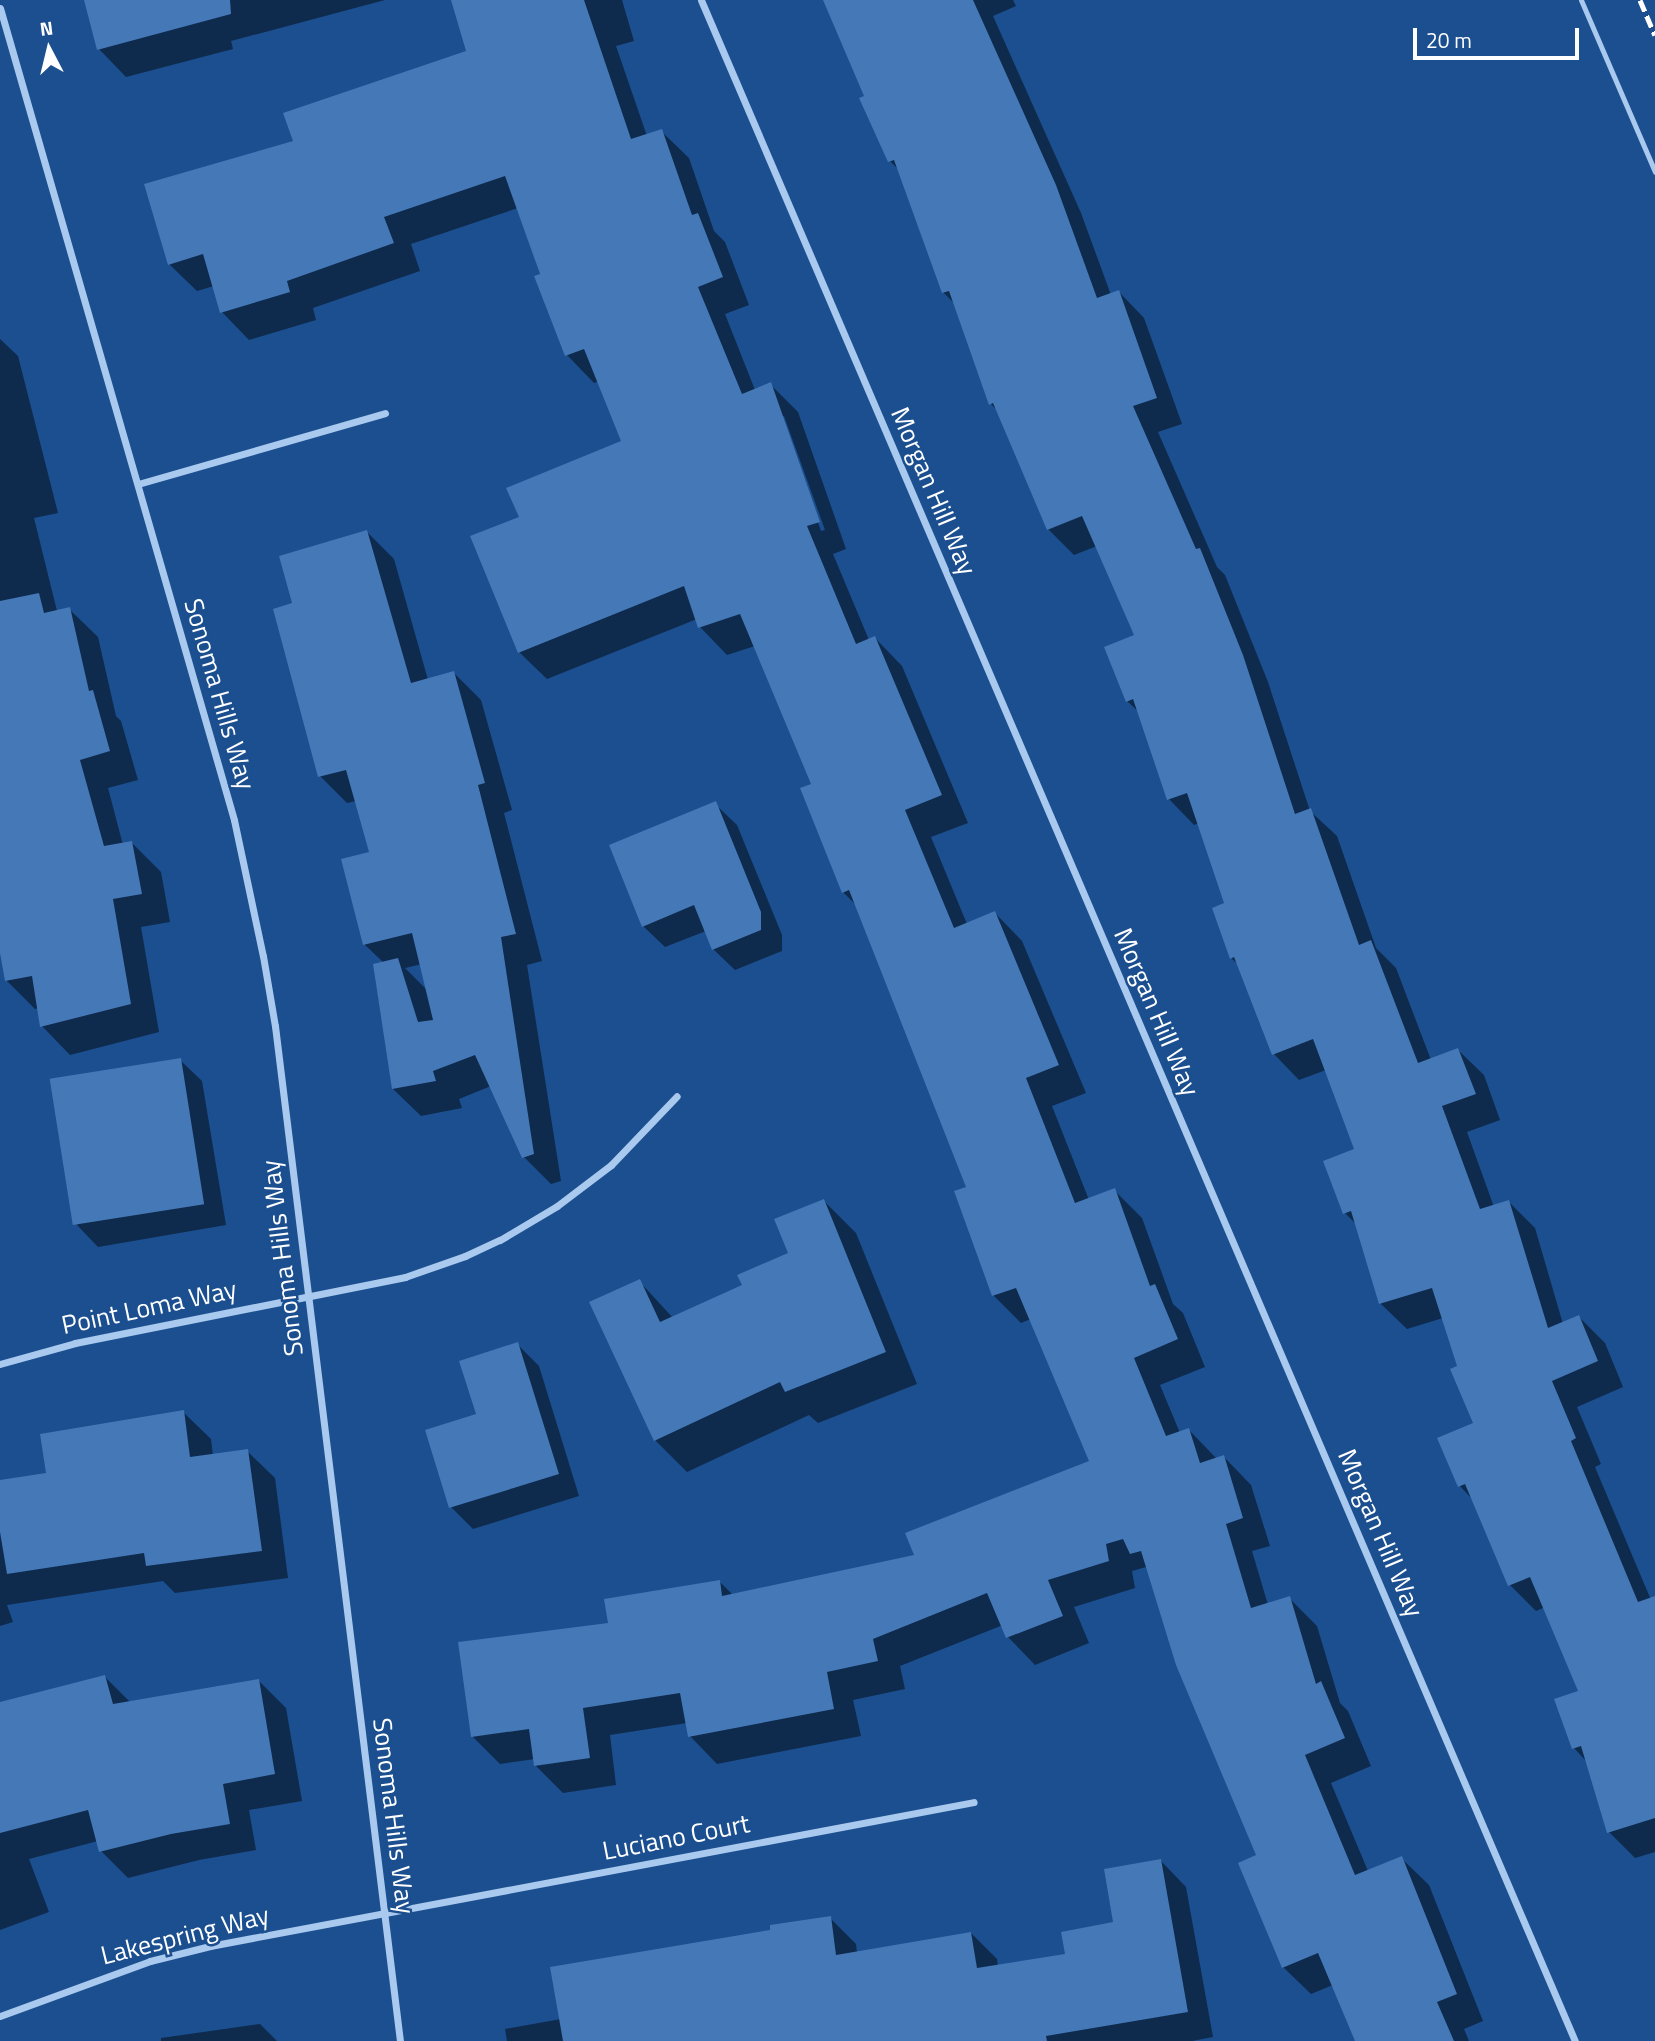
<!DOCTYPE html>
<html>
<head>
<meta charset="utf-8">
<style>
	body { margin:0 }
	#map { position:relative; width:1655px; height:2041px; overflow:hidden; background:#1b4f8f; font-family:"Titillium Web",sans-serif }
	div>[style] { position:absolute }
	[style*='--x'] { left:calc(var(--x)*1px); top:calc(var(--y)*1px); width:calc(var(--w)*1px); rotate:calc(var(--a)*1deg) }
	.shadow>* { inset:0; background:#0007 }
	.building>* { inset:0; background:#4478b7; transform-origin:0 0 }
	.lane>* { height:5px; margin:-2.5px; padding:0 2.5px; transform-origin:2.5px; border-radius:2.5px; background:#a9c9ee }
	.street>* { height:7px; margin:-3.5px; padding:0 3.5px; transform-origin:3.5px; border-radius:3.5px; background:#a9c9ee }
	.rail>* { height:5px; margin-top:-2.5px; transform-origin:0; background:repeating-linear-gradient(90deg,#fff 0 12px,transparent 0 17px) }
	span { translate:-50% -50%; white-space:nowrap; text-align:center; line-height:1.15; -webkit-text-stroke:5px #1b4f8f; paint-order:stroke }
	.street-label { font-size:26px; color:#fff }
	.north { position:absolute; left:14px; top:14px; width:70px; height:70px; -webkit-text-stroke:5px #1b4f8f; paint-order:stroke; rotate:353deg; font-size:19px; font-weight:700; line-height:28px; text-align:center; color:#fff }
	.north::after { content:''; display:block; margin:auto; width:24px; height:32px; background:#fff; clip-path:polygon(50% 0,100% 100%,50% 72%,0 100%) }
	.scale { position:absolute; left:1413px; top:28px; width:166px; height:32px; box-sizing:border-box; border:4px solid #fff; border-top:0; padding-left:9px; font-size:21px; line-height:24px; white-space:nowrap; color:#fff; -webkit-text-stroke:5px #1b4f8f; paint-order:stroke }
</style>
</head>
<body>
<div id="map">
	<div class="shadow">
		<i style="clip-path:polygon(86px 0,385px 0,231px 41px,233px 49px,126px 77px,99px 49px)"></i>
		<i style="clip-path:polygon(evenodd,453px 0,622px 0,634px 41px,616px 46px,647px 136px,661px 131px,689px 158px,714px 231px,725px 242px,749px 305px,725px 314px,755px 390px,770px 384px,798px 412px,846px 549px,833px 554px,869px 640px,875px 638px,902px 666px,968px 823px,931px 837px,967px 924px,995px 913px,1022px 941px,1086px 1093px,1052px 1106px,1089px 1200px,1114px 1190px,1142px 1218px,1173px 1304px,1183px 1313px,1205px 1367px,1160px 1385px,1180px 1433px,1189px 1430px,1216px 1458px,1224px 1457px,1251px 1485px,1270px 1546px,1252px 1551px,1268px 1605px,1289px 1598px,1317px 1626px,1340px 1703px,1348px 1711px,1371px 1766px,1331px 1783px,1368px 1871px,1401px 1858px,1429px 1885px,1483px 2021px,1464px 2029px,1469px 2041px,1357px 2041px,1333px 1985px,1311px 1994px,1283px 1967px,1258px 1856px,1146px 1567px,1132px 1571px,1135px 1588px,1074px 1607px,1089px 1643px,1035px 1665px,1008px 1637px,1003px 1625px,900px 1666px,905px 1689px,853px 1700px,861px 1736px,717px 1764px,690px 1736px,687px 1723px,610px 1735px,616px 1785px,563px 1793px,535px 1765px,535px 1759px,500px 1764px,473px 1737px,610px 1624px,719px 1581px,734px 1596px,916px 1557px,1091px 1462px,1031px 1319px,1021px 1323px,993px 1295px,968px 1188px,857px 906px,843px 892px,814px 785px,755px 646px,727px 655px,700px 627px,697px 619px,547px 679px,519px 652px,521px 518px,623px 442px,599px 381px,594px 383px,567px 355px,518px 208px,411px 244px,420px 271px,313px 308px,316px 320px,249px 340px,222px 312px,214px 286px,197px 291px,169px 264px,295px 142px,468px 52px,453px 0,781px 416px,784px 416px,825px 530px,821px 531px,781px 416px)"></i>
		<i style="clip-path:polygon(824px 0,1013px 0,1016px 6px,993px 16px,1081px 213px,1111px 295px,1119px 292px,1144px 318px,1182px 424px,1158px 432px,1217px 567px,1225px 575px,1268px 682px,1310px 811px,1337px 836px,1376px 948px,1396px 968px,1431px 1060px,1458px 1050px,1484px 1075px,1500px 1120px,1467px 1132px,1494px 1207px,1509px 1202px,1535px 1228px,1563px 1324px,1579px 1317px,1605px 1343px,1623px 1387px,1577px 1407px,1601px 1464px,1595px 1467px,1651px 1600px,1655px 1602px,1655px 1852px,1635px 1858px,1609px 1832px,1587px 1762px,1574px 1748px,1580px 1692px,1545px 1607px,1536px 1611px,1510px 1585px,1473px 1500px,1460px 1486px,1475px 1424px,1443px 1318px,1407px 1329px,1381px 1304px,1357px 1225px,1345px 1213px,1356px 1150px,1326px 1070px,1299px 1080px,1274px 1054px,1240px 966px,1231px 958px,1227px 904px,1199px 823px,1194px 825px,1169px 799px,1140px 713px,1127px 701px,1136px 636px,1097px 546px,1074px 555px,1048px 529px,998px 411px,991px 404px,956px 305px,943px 292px,900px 171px,890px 161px,867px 97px)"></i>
		<i style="clip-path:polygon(0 339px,18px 356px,58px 513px,34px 518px,57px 611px,69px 609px,98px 637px,116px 716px,121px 721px,138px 780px,108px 788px,123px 845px,132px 843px,161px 872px,170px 922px,141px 927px,159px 1032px,70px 1055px,42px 1026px,39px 1008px,35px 1009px,6px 980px,0 943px)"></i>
		<i style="clip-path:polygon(evenodd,367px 532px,394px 559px,428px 680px,454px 673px,481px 700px,512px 810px,504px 813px,542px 961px,527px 965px,561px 1181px,551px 1184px,524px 1157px,491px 1086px,459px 1099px,462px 1108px,421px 1116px,393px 1089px,384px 963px,364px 944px,372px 854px,356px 801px,347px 803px,320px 776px,295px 605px,367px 532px,422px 964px,428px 991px,405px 968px,422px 964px)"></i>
		<i style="clip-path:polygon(715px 804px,737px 825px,782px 935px,782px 951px,735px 970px,713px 949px,706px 931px,665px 947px,643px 926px)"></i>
		<i style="clip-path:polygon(180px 1060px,202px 1081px,226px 1225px,98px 1247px,77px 1225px)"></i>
		<i style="clip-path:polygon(824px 1201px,856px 1233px,917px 1384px,818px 1423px,809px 1415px,687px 1472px,655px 1440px,639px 1281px,673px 1318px,744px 1286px,790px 1254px)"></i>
		<i style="clip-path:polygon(517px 1344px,539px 1366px,579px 1496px,473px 1529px,451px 1507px,478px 1415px)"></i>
		<i style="clip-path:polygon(183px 1412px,211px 1439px,213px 1456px,247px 1451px,275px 1478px,288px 1578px,175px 1593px,163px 1581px,7px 1605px,13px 1622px,0 1626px,0 1482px,48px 1474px)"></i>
		<i style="clip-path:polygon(105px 1677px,131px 1703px,259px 1681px,286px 1708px,302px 1801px,249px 1810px,256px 1850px,199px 1860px,128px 1878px,101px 1851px,98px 1841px,29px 1859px,49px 1912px,0 1930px,0 1704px)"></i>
		<i style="clip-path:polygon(1161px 1861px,1186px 1887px,1213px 2037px,1192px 2041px,507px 2041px,505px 2029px,561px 2019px,772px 1931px,830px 1918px,856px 1944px,857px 1953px,971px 1933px,997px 1959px,998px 1967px,1067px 1956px,1115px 1924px)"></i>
		<i style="clip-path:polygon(260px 2024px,277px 2041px,161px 2041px,161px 2038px)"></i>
	</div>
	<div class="building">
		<i style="clip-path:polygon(84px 0,230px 0,231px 14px,97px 50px)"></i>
		<i style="clip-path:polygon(451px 0,584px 0,631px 139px,662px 129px,692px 215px,698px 213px,723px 277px,698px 287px,742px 394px,771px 382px,820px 522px,807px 526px,856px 644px,875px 636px,942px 795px,905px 810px,954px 928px,995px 911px,1059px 1065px,1026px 1078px,1075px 1203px,1115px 1188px,1150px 1286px,1155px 1284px,1178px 1339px,1134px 1358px,1166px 1436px,1189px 1428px,1200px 1463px,1224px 1455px,1243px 1518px,1226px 1524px,1251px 1608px,1290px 1596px,1316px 1684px,1321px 1681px,1345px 1738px,1305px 1755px,1355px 1875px,1402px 1856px,1457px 1994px,1437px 2002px,1454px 2041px,1355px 2041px,1318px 1953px,1282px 1968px,1238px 1863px,1256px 1855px,1176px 1665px,1141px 1551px,1130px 1554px,1123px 1539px,1106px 1544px,1109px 1561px,1048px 1580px,1063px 1616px,1006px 1638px,987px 1593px,873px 1639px,878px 1661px,827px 1672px,834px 1709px,688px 1737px,680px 1693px,583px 1708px,590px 1758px,534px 1766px,529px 1729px,471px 1737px,458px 1642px,608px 1623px,604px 1599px,720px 1580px,722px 1596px,914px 1555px,905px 1533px,1089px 1461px,1016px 1288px,992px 1296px,954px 1191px,966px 1187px,849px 890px,842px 893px,800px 788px,811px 784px,740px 614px,698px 628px,684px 586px,518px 653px,470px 536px,519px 517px,506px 488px,621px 441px,584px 349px,565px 356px,534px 276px,540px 274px,505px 176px,384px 217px,394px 243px,287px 281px,290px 292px,220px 313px,203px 254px,168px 265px,144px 184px,293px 141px,283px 113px,466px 51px)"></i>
		<i style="clip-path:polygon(823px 0,973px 0,1056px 185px,1097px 298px,1119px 290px,1157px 398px,1133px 406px,1196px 549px,1200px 548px,1243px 655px,1295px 814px,1311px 808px,1359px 945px,1371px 940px,1418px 1063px,1458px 1048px,1476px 1094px,1442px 1106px,1480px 1209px,1509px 1200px,1548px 1328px,1579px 1315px,1598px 1361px,1552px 1381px,1576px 1438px,1571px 1441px,1638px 1602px,1655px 1596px,1655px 1818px,1607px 1833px,1581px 1746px,1572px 1749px,1554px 1699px,1578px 1691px,1530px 1577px,1508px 1586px,1465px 1484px,1458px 1487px,1437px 1438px,1473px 1423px,1450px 1369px,1457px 1366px,1432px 1288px,1379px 1304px,1351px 1211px,1343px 1214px,1323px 1161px,1354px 1149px,1313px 1039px,1272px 1055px,1234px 957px,1230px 959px,1212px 908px,1224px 903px,1187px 793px,1167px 800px,1133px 699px,1126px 702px,1104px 647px,1134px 635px,1082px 516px,1047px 530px,993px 403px,989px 405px,949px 291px,942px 293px,894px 160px,888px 162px,859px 98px,864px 96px)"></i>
		<i style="clip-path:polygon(367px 530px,411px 683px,454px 671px,485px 783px,478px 785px,516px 934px,501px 937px,534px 1154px,522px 1158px,475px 1055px,433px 1071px,436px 1081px,392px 1089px,373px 964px,398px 958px,418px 1022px,433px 1020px,412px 933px,363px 945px,341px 859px,369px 852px,346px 770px,318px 777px,273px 609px,292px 603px,279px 556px)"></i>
		<i style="clip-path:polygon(39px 593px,44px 613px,70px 607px,89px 691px,93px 690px,110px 751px,80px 760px,104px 846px,132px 841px,142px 894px,113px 899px,131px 1004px,40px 1027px,32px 976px,5px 981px,0 953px,0 601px)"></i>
		<i style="clip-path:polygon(716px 801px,761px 912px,761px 930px,712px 950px,694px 905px,642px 927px,609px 845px)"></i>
		<i style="left:181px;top:1058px;width:148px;height:133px;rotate:81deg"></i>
		<i style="clip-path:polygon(824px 1199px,886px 1352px,785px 1392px,780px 1382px,654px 1441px,589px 1302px,640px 1279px,660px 1322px,742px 1285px,737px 1275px,788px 1253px,774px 1219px)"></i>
		<i style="clip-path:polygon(518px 1342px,559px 1474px,449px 1508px,425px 1430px,476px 1414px,459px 1361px)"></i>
		<i style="clip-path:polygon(184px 1410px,190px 1457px,248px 1449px,262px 1551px,146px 1566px,144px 1553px,7px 1574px,0 1532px,0 1480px,46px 1473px,40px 1434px)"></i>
		<i style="clip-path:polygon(105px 1675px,113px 1704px,259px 1679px,275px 1774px,223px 1784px,230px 1824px,171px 1834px,99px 1852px,88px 1810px,0 1833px,0 1702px)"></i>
		<i style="clip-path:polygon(1161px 1859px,1188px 2012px,1046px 2036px,1047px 2041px,563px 2041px,550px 1967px,770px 1930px,770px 1925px,831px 1916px,836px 1955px,971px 1932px,977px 1968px,1065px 1954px,1061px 1932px,1113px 1922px,1104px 1869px)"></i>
	</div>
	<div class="lane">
		<i style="--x:1581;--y:0;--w:187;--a:66.7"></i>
	</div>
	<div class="street">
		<i style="--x:701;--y:0;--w:2220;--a:66.82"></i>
		<i style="--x:0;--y:8;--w:845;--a:73.92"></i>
		<i style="--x:234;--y:820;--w:139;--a:78"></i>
		<i style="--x:263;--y:956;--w:71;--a:80.3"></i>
		<i style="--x:275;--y:1026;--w:1023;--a:82.98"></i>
		<i style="--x:138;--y:484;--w:257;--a:-16"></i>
		<i style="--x:0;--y:1364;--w:78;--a:-15.6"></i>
		<i style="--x:75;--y:1343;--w:337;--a:-11.3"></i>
		<i style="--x:405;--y:1277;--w:64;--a:-19.3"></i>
		<i style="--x:465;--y:1256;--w:38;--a:-25"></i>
		<i style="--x:500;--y:1240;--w:66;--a:-30.8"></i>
		<i style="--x:557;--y:1206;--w:68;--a:-37.2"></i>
		<i style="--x:611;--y:1165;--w:95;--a:-46.3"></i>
		<i style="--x:0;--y:2016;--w:160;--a:-20.1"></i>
		<i style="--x:150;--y:1961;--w:62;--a:-14"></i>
		<i style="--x:210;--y:1946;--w:777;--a:-10.67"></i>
	</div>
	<div class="rail">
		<i style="--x:1640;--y:0;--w:38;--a:67"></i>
	</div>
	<div class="street-label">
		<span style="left:934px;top:491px;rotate:67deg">Morgan Hill Way</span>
		<span style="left:220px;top:694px;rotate:74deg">Sonoma Hills Way</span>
		<span style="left:1157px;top:1012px;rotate:67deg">Morgan Hill Way</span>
		<span style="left:282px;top:1258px;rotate:-97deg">Sonoma Hills Way</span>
		<span style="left:149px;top:1307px;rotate:-12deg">Point Loma Way</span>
		<span style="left:1381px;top:1533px;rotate:67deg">Morgan Hill Way</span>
		<span style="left:394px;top:1816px;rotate:83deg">Sonoma Hills Way</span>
		<span style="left:676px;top:1837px;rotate:-11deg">Luciano Court</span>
		<span style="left:185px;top:1935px;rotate:-14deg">Lakespring Way</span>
	</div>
	<div class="north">N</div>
	<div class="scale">20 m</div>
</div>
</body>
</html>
